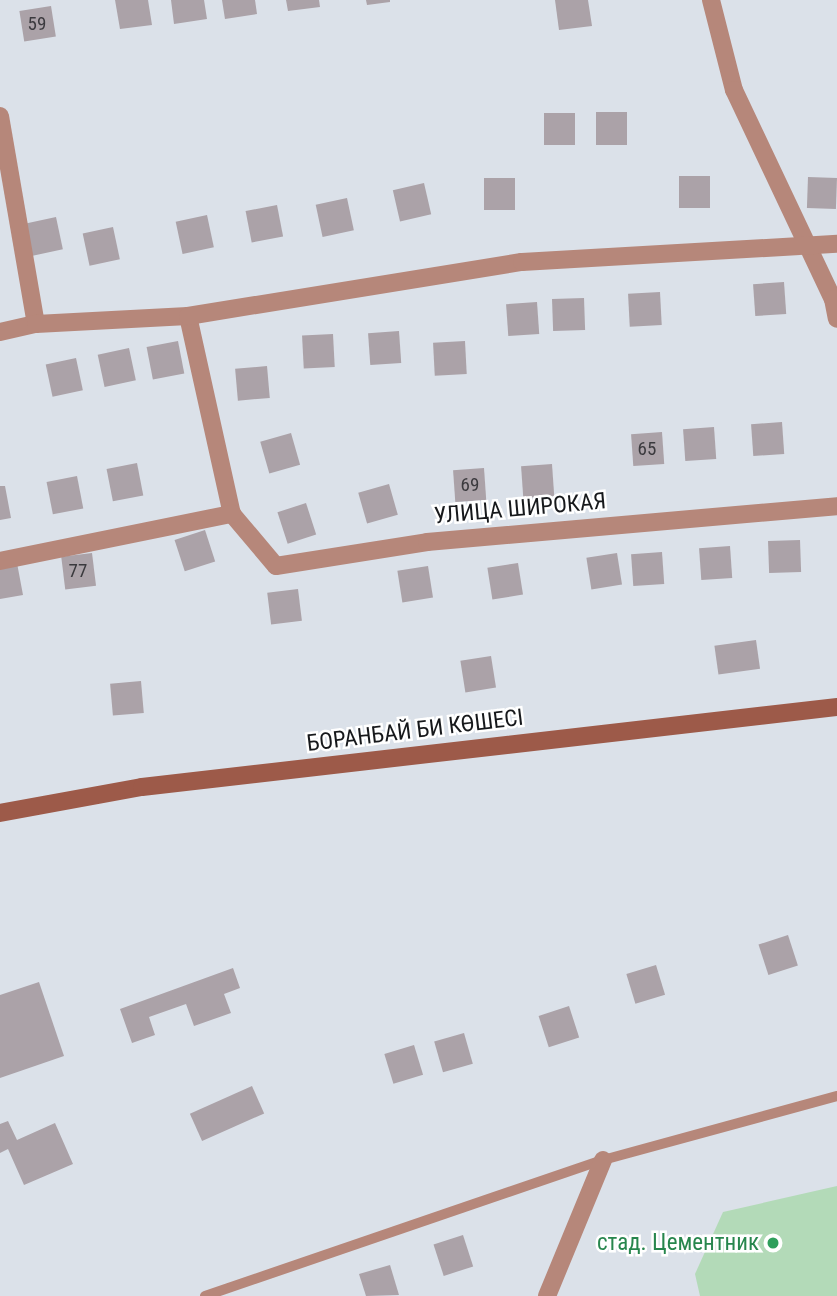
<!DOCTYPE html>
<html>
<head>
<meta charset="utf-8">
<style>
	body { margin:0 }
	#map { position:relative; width:837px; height:1296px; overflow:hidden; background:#dbe1e9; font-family:"Roboto Condensed",sans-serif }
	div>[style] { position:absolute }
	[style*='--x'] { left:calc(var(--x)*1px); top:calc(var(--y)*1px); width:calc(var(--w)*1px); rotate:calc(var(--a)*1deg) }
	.green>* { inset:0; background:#b3dab8 }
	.building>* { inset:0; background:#aba2a8; transform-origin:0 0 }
	.lane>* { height:10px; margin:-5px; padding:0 5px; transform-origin:5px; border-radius:5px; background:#b6877a }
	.street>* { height:18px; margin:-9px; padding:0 9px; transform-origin:9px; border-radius:9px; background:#b6877a }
	.secondary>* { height:18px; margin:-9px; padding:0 9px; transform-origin:9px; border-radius:9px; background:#9d5a49 }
	.dots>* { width:19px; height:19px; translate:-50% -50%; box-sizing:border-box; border:4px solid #fff; border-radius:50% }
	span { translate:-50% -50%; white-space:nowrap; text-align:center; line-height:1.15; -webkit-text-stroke:5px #fff; paint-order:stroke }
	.number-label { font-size:19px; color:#3b3a3e }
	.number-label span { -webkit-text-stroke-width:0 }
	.street-label { font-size:23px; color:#16181b }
	.leisure-label { font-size:23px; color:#27864d }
	.right { translate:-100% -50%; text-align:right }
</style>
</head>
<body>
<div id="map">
	<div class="green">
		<i style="clip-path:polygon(837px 1186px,837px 1296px,700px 1296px,695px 1274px,723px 1212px)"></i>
	</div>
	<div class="building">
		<i style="clip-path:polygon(115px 0,148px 0,152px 25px,120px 29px)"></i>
		<i style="clip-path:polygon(171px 0,204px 0,207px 19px,174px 24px)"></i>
		<i style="clip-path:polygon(222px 0,255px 0,257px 14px,225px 19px)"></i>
		<i style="clip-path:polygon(286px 0,319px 0,320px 7px,288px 11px)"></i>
		<i style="clip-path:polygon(366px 0,390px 0,390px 2px,367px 5px)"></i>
		<i style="clip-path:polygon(555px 0,588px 0,592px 26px,559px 30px)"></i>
		<i style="left:51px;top:6px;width:31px;height:32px;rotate:81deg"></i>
		<i style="left:596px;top:112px;width:31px;height:33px"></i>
		<i style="left:544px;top:113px;width:31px;height:32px"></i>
		<i style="left:679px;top:176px;width:31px;height:32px"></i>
		<i style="left:808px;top:177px;width:29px;height:31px;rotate:2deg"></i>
		<i style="left:484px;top:178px;width:31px;height:32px"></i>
		<i style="left:424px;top:183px;width:32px;height:32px;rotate:77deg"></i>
		<i style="left:347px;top:198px;width:33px;height:32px;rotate:78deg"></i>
		<i style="left:277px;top:205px;width:32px;height:32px;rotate:79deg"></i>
		<i style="left:207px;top:215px;width:33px;height:32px;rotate:78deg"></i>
		<i style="left:56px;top:217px;width:33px;height:32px;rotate:78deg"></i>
		<i style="left:113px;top:227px;width:33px;height:31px;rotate:78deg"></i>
		<i style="left:784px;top:282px;width:32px;height:31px;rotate:86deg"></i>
		<i style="left:660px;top:292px;width:33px;height:32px;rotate:87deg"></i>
		<i style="left:584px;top:298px;width:32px;height:32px;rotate:88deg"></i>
		<i style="left:537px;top:302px;width:32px;height:31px;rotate:86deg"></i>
		<i style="left:399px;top:331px;width:32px;height:31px;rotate:86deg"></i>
		<i style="left:333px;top:334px;width:33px;height:31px;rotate:87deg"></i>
		<i style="left:178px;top:341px;width:33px;height:32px;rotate:79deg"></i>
		<i style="left:465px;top:341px;width:33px;height:32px;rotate:87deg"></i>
		<i style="left:129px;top:348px;width:33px;height:32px;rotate:78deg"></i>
		<i style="left:76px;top:358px;width:33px;height:31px;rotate:78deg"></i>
		<i style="left:267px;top:366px;width:32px;height:32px;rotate:85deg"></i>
		<i style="left:782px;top:422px;width:32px;height:31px;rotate:86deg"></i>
		<i style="left:714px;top:427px;width:32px;height:31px;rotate:86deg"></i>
		<i style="left:662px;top:432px;width:32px;height:31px;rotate:86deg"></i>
		<i style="left:291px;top:433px;width:33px;height:32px;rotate:74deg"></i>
		<i style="left:137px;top:463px;width:33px;height:31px;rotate:79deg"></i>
		<i style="left:552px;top:464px;width:32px;height:31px;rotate:86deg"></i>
		<i style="left:484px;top:468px;width:32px;height:31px;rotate:86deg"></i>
		<i style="left:77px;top:476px;width:33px;height:31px;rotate:79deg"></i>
		<i style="left:389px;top:484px;width:32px;height:32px;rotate:74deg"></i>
		<i style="clip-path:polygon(0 486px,5px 486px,11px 518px,0 520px)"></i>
		<i style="left:306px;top:503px;width:33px;height:30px;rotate:72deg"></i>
		<i style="left:205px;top:530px;width:33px;height:32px;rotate:72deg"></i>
		<i style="left:800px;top:540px;width:32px;height:32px;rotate:88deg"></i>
		<i style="left:730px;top:546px;width:32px;height:31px;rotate:86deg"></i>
		<i style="left:662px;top:552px;width:32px;height:31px;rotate:86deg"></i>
		<i style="left:92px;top:553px;width:33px;height:31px;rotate:83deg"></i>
		<i style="left:617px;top:553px;width:32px;height:31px;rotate:81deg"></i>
		<i style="clip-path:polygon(17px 563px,23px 595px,0 599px,0 566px)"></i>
		<i style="left:518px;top:563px;width:32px;height:31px;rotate:81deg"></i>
		<i style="left:428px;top:566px;width:32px;height:31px;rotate:81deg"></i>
		<i style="left:298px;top:589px;width:32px;height:31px;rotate:83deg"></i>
		<i style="left:756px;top:640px;width:29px;height:42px;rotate:82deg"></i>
		<i style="left:491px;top:656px;width:32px;height:31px;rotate:81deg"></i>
		<i style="left:141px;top:681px;width:32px;height:31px;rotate:85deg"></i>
		<i style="left:788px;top:935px;width:32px;height:31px;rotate:72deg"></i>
		<i style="left:656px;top:965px;width:31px;height:31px;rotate:73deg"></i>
		<i style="clip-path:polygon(233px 968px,240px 988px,224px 994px,231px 1013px,194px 1026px,186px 1004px,149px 1017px,155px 1035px,132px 1043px,120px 1009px)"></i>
		<i style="clip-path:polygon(39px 982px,64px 1056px,0 1078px,0 995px)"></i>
		<i style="left:569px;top:1006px;width:33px;height:32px;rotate:72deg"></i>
		<i style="left:464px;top:1033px;width:32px;height:31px;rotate:74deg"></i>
		<i style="left:414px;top:1045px;width:31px;height:31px;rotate:73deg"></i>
		<i style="left:252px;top:1086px;width:30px;height:68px;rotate:66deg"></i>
		<i style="clip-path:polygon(8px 1121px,17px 1140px,55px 1123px,73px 1164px,24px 1185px,8px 1149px,0 1153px,0 1124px)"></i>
		<i style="left:463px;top:1235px;width:33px;height:31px;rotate:72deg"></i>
		<i style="clip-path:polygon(390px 1265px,399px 1295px,366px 1296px,359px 1274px)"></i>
	</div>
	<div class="lane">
		<i style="--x:205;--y:1296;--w:421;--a:-18.9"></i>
		<i style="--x:603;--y:1160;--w:243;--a:-15.3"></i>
	</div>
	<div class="street">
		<i style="--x:711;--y:0;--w:93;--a:75.7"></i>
		<i style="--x:734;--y:90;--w:231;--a:64.7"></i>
		<i style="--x:833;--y:299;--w:20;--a:79"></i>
		<i style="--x:0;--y:116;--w:211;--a:80.2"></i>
		<i style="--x:188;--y:316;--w:203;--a:77.5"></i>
		<i style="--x:232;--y:514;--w:68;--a:49.8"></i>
		<i style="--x:276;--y:566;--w:153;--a:-9"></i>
		<i style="--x:427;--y:542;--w:412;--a:-5"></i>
		<i style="--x:0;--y:332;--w:37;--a:-13"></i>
		<i style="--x:36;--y:324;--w:152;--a:-3"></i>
		<i style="--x:188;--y:316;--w:338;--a:-9.2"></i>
		<i style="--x:522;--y:262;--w:316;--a:-3.3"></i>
		<i style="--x:0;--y:561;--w:237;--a:-11.5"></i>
		<i style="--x:547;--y:1296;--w:147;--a:-67.6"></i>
	</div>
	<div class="secondary">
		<i style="--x:0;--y:813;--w:144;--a:-10.4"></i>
		<i style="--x:142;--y:787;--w:700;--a:-6.57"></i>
	</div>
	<div class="dots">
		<i style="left:773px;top:1243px;background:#2e9e5b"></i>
	</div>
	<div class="number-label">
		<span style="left:37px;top:24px">59</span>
		<span style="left:647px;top:449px">65</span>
		<span style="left:470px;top:485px">69</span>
		<span style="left:78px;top:571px">77</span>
	</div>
	<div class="street-label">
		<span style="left:520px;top:509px;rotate:-5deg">УЛИЦА ШИРОКАЯ</span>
		<span style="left:415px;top:731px;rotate:-7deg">БОРАНБАЙ БИ КӨШЕСІ</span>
	</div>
	<div class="leisure-label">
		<span class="right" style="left:759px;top:1243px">стад. Цементник</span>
	</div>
</div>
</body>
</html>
